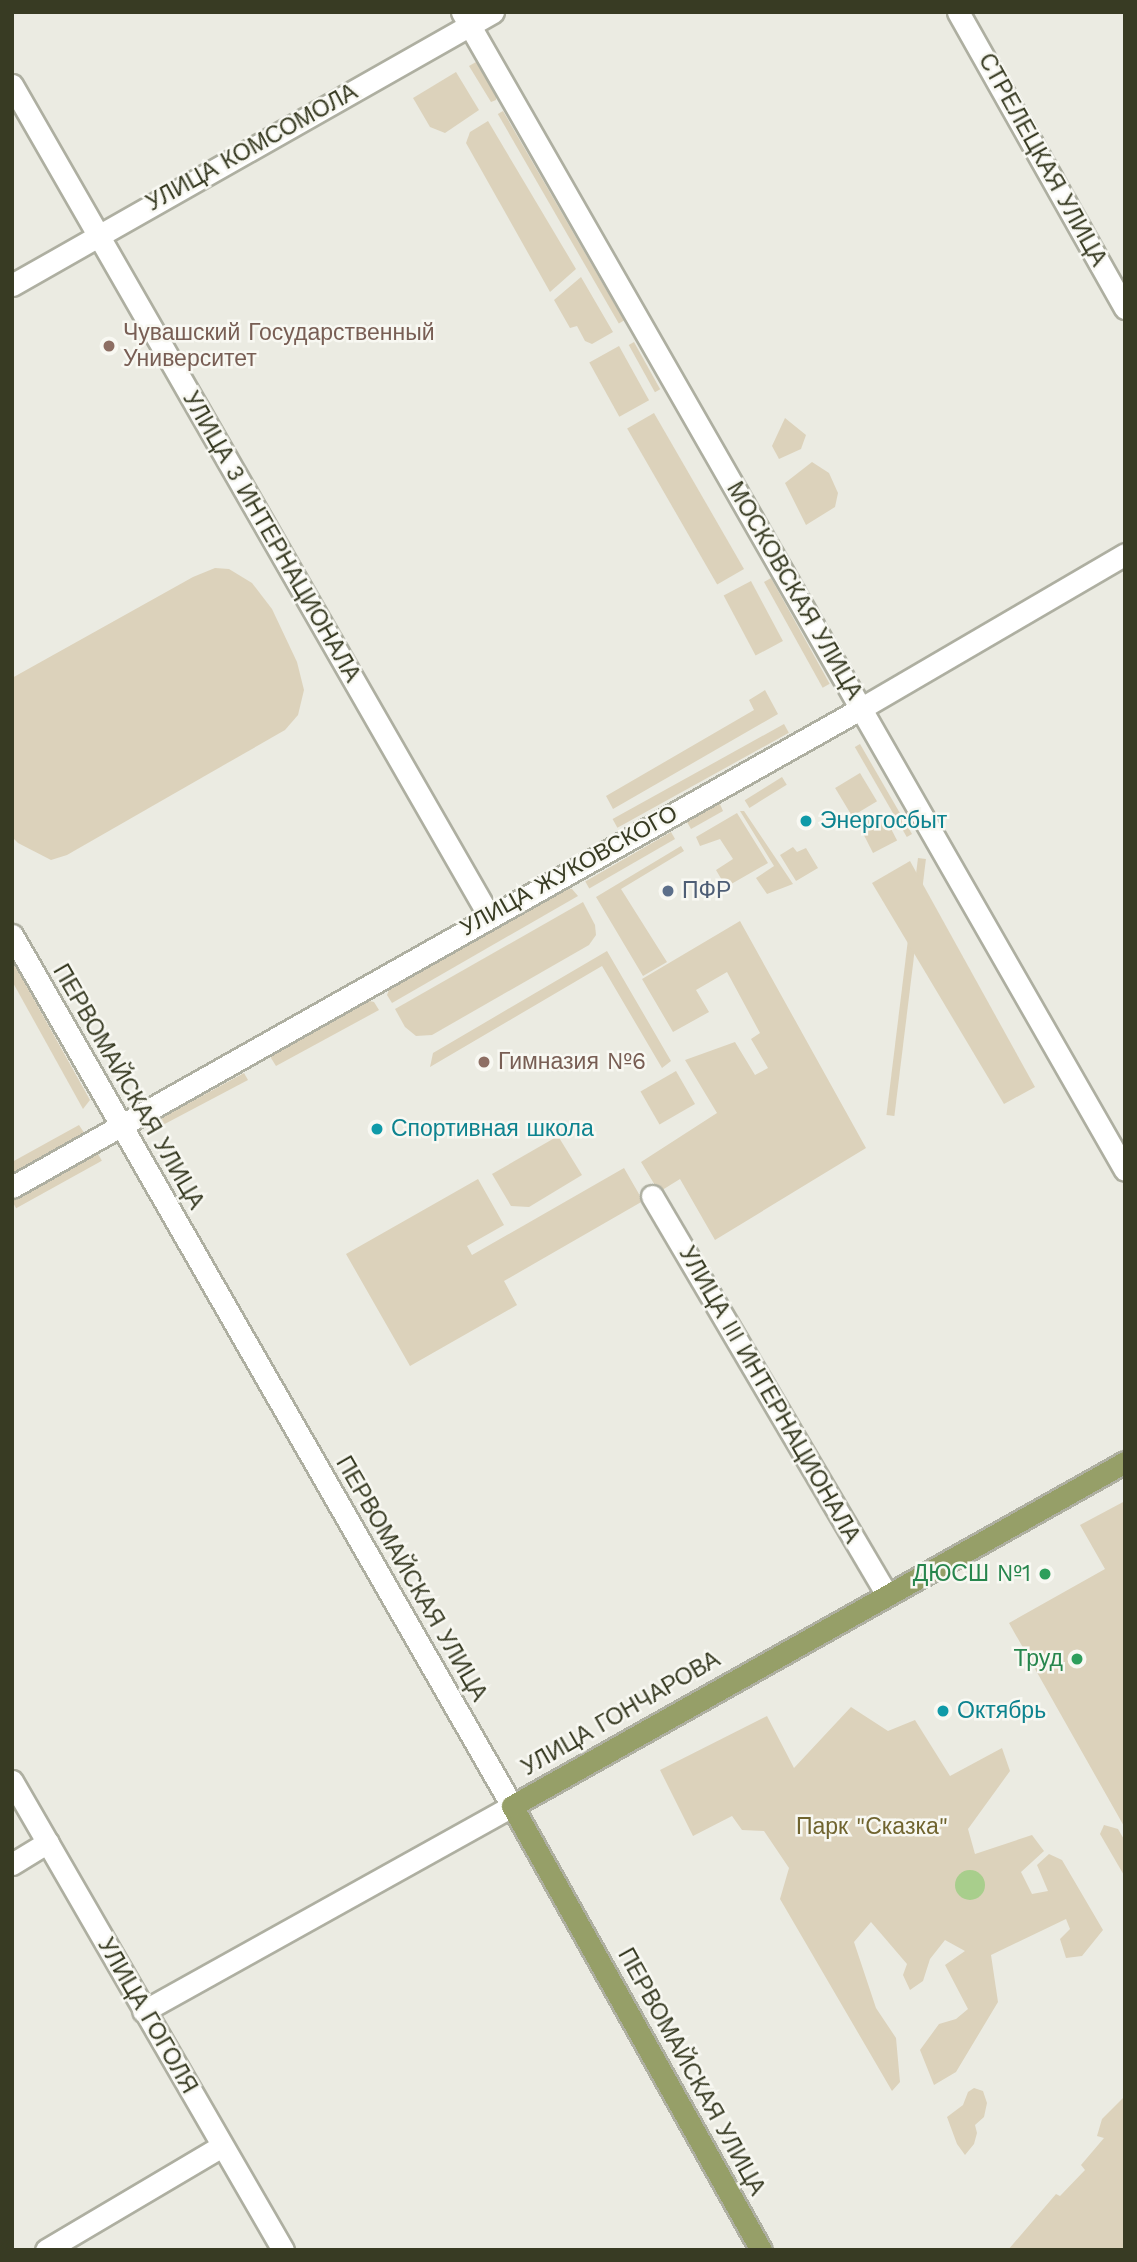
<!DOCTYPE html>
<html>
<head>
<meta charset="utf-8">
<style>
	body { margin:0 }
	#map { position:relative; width:1137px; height:2262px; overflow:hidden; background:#ebebe2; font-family:"Work Sans",sans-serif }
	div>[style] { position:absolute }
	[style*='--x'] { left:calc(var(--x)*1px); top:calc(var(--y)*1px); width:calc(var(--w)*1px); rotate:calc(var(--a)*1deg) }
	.green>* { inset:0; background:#dcd2bb; transform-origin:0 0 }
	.water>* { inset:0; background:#a8ce8c }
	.round { border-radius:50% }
	.roads { filter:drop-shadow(2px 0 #aeafa1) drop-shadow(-2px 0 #aeafa1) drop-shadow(0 2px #aeafa1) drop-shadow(0 -2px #aeafa1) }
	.minor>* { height:21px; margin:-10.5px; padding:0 10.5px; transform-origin:10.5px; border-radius:10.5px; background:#fff }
	.major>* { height:21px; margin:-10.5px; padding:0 10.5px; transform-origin:10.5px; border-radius:10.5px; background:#969f68 }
	.dots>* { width:19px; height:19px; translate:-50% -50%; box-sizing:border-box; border:4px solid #f8f8f2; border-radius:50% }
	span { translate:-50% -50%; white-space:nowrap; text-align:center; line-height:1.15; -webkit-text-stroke:5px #f8f8f2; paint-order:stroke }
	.street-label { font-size:23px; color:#383b23 }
	.education-label { font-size:23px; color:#785e54 }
	.left { translate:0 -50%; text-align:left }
	.culture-label { font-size:23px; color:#0d838f }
	.service-label { font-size:23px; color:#4e5e75 }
	.leisure-label { font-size:23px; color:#27864d }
	.right { translate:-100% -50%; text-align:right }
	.park-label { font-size:23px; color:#70642f }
	.frame { position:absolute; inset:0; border:14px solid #383b23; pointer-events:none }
</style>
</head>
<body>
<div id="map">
	<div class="green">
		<i style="clip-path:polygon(476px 62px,497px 93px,496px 100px,491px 102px,469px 66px)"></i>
		<i style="clip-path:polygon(456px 72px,479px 110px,445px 133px,430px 127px,413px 98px)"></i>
		<i style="left:503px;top:111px;width:242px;height:6px;rotate:60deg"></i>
		<i style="clip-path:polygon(488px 121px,576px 269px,550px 292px,466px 143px,470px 132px)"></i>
		<i style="clip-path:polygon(581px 277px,613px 332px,592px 344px,585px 341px,577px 326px,570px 328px,554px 300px)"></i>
		<i style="left:634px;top:342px;width:54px;height:6px;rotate:61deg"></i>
		<i style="left:619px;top:346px;width:62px;height:34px;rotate:61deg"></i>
		<i style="left:654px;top:413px;width:180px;height:31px;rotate:60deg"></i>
		<i style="clip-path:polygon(785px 418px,806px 435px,801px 449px,779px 459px,772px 446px)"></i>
		<i style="clip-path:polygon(812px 462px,829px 473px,838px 493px,835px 507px,806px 525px,785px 483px)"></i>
		<i style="clip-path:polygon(215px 568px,229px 569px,252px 583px,272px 609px,297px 662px,304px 690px,298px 715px,285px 730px,67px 855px,51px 860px,18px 843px,12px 837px,12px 678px,193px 577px)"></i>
		<i style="left:771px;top:578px;width:121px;height:8px;rotate:61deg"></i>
		<i style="left:751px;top:581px;width:68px;height:31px;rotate:62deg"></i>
		<i style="clip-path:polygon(765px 690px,778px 714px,613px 809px,606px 796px,754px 710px,749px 700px)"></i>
		<i style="left:784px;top:724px;width:10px;height:196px;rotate:61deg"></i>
		<i style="left:860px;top:744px;width:104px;height:6px;rotate:60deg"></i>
		<i style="left:860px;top:773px;width:33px;height:29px;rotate:59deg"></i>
		<i style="left:782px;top:777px;width:9px;height:44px;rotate:58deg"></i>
		<i style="clip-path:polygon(719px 802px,723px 811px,691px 829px,687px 822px)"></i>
		<i style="clip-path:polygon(740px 811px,744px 811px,793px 884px,767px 894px,756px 878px,774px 866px)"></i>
		<i style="clip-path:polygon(737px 813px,768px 863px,726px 887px,716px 870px,733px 859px,720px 839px,700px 846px,696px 837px)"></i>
		<i style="left:883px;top:813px;width:31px;height:27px;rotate:63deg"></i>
		<i style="left:671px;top:832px;width:8px;height:99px;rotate:60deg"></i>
		<i style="clip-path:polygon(681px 846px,684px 851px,621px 889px,667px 962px,643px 976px,596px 897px)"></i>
		<i style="clip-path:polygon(793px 847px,797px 852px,806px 848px,818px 868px,796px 881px,780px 855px)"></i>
		<i style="left:918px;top:858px;width:8px;height:259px;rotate:7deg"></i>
		<i style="clip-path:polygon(910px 861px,1035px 1087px,1004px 1104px,872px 883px)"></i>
		<i style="clip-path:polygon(561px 888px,572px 889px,578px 896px,392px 1003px,387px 995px,391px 985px)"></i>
		<i style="clip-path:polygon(583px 902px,595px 925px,596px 935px,589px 945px,432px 1035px,416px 1036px,405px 1027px,395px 1009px)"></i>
		<i style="clip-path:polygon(740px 921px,866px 1148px,715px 1240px,680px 1179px,659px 1192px,641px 1162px,717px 1113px,685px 1060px,735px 1042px,755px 1075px,768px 1068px,751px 1039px,760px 1033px,727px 972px,696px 990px,709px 1012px,673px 1032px,642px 979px)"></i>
		<i style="clip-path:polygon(607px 951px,671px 1061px,662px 1068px,602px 966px,430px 1067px,433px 1053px)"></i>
		<i style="clip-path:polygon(12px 960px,90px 1100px,83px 1109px,12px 981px)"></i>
		<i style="clip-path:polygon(365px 1000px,374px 1002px,379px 1010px,276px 1066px,271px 1058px,273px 1051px)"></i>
		<i style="left:676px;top:1071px;width:38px;height:41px;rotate:60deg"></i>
		<i style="clip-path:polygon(244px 1073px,248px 1080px,159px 1127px,156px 1121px)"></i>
		<i style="clip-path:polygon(79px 1125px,85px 1134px,12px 1176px,12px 1162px)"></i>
		<i style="clip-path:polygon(558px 1136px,582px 1175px,529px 1207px,511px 1206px,492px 1174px)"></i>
		<i style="left:97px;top:1152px;width:10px;height:98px;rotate:61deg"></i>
		<i style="clip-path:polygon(624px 1168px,643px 1201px,504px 1281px,517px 1305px,410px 1366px,346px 1254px,478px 1179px,504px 1225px,467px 1246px,472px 1255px)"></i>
		<i style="clip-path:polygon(1125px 1501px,1125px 1828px,1009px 1623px,1105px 1569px,1080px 1525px)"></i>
		<i style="clip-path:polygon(851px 1707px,888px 1731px,915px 1720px,950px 1776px,1002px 1748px,1010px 1771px,968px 1829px,975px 1854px,1032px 1835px,1044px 1851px,1021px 1872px,1032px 1894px,1048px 1891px,1037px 1865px,1049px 1854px,1062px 1860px,1103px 1930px,1082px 1956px,1066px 1958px,1060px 1939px,1070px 1929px,1066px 1919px,991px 1955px,998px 2002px,956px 2072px,934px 2085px,920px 2050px,939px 2024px,956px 2019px,968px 2009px,945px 1965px,965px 1951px,945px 1940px,930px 1959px,923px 1981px,910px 1990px,903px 1975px,907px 1964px,871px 1922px,854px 1942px,876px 2008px,896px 2038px,900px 2082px,892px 2091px,780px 1899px,789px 1868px,764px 1831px,742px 1830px,732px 1816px,693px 1836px,660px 1770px,767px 1716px,794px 1768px)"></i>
		<i style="clip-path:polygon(1104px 1825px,1118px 1829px,1125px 1841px,1125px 1877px,1100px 1834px)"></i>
		<i style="clip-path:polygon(974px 2088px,983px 2091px,987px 2103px,984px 2117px,975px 2125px,977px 2133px,974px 2144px,965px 2155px,957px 2144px,947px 2117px,963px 2105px,968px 2092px)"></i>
		<i style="clip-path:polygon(1125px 2096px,1125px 2250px,1008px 2250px,1056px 2194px,1060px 2196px,1085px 2170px,1081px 2165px,1104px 2138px,1097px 2136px,1102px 2119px)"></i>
	</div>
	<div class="water">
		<i class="round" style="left:955px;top:1870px;width:30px;height:30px"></i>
	</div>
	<div class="roads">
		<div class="minor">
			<i style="--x:462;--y:12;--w:1334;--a:60.21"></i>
			<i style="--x:958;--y:12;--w:340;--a:60.6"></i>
			<i style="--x:12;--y:85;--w:958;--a:60.14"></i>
			<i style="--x:12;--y:285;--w:553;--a:-29.58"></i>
			<i style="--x:12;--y:935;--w:1004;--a:60.14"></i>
			<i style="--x:512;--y:1806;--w:422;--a:150.9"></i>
			<i style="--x:12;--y:1187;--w:973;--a:-29.41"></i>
			<i style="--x:860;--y:709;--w:307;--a:-30.3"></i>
			<i style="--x:652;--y:1196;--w:461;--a:59.5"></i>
			<i style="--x:12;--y:1781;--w:542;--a:59.98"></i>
			<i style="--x:12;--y:1864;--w:42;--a:-31.4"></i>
			<i style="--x:46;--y:2250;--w:204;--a:-30.6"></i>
		</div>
		<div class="major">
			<i style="--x:761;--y:2250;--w:509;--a:-119.28"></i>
			<i style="--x:512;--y:1806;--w:703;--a:-29.3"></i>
		</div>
	</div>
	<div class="dots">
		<i style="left:109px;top:346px;background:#8d6e63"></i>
		<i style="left:806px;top:821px;background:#0f9aa8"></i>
		<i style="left:668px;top:891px;background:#5c6f8a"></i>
		<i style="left:484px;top:1062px;background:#8d6e63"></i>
		<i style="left:377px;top:1129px;background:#0f9aa8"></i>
		<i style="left:1045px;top:1574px;background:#2e9e5b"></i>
		<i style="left:1077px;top:1659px;background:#2e9e5b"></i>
		<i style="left:943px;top:1711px;background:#0f9aa8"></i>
	</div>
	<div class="street-label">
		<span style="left:252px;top:148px;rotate:-29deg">УЛИЦА КОМСОМОЛА</span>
		<span style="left:1042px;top:160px;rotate:61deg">СТРЕЛЕЦКАЯ УЛИЦА</span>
		<span style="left:271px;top:537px;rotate:60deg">УЛИЦА 3 ИНТЕРНАЦИОНАЛА</span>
		<span style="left:794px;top:591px;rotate:60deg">МОСКОВСКАЯ УЛИЦА</span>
		<span style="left:569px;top:871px;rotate:-29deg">УЛИЦА ЖУКОВСКОГО</span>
		<span style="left:128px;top:1087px;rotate:60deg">ПЕРВОМАЙСКАЯ УЛИЦА</span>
		<span style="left:769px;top:1395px;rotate:60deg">УЛИЦА III ИНТЕРНАЦИОНАЛА</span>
		<span style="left:411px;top:1579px;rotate:60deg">ПЕРВОМАЙСКАЯ УЛИЦА</span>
		<span style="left:621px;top:1714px;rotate:-30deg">УЛИЦА ГОНЧАРОВА</span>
		<span style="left:147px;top:2016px;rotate:60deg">УЛИЦА ГОГОЛЯ</span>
		<span style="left:691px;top:2072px;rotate:61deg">ПЕРВОМАЙСКАЯ УЛИЦА</span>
	</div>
	<div class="education-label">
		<span class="left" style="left:123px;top:346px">Чувашский Государственный<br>Университет</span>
		<span class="left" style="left:498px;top:1062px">Гимназия №6</span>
	</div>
	<div class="culture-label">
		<span class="left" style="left:820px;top:821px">Энергосбыт</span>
		<span class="left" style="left:391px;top:1129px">Спортивная школа</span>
		<span class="left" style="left:957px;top:1711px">Октябрь</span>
	</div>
	<div class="service-label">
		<span class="left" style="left:682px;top:891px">ПФР</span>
	</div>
	<div class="leisure-label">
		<span class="right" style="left:1031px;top:1574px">ДЮСШ №1</span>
		<span class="right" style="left:1063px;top:1659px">Труд</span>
	</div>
	<div class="park-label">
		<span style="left:872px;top:1827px">Парк "Сказка"</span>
	</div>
	<div class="frame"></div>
</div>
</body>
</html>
